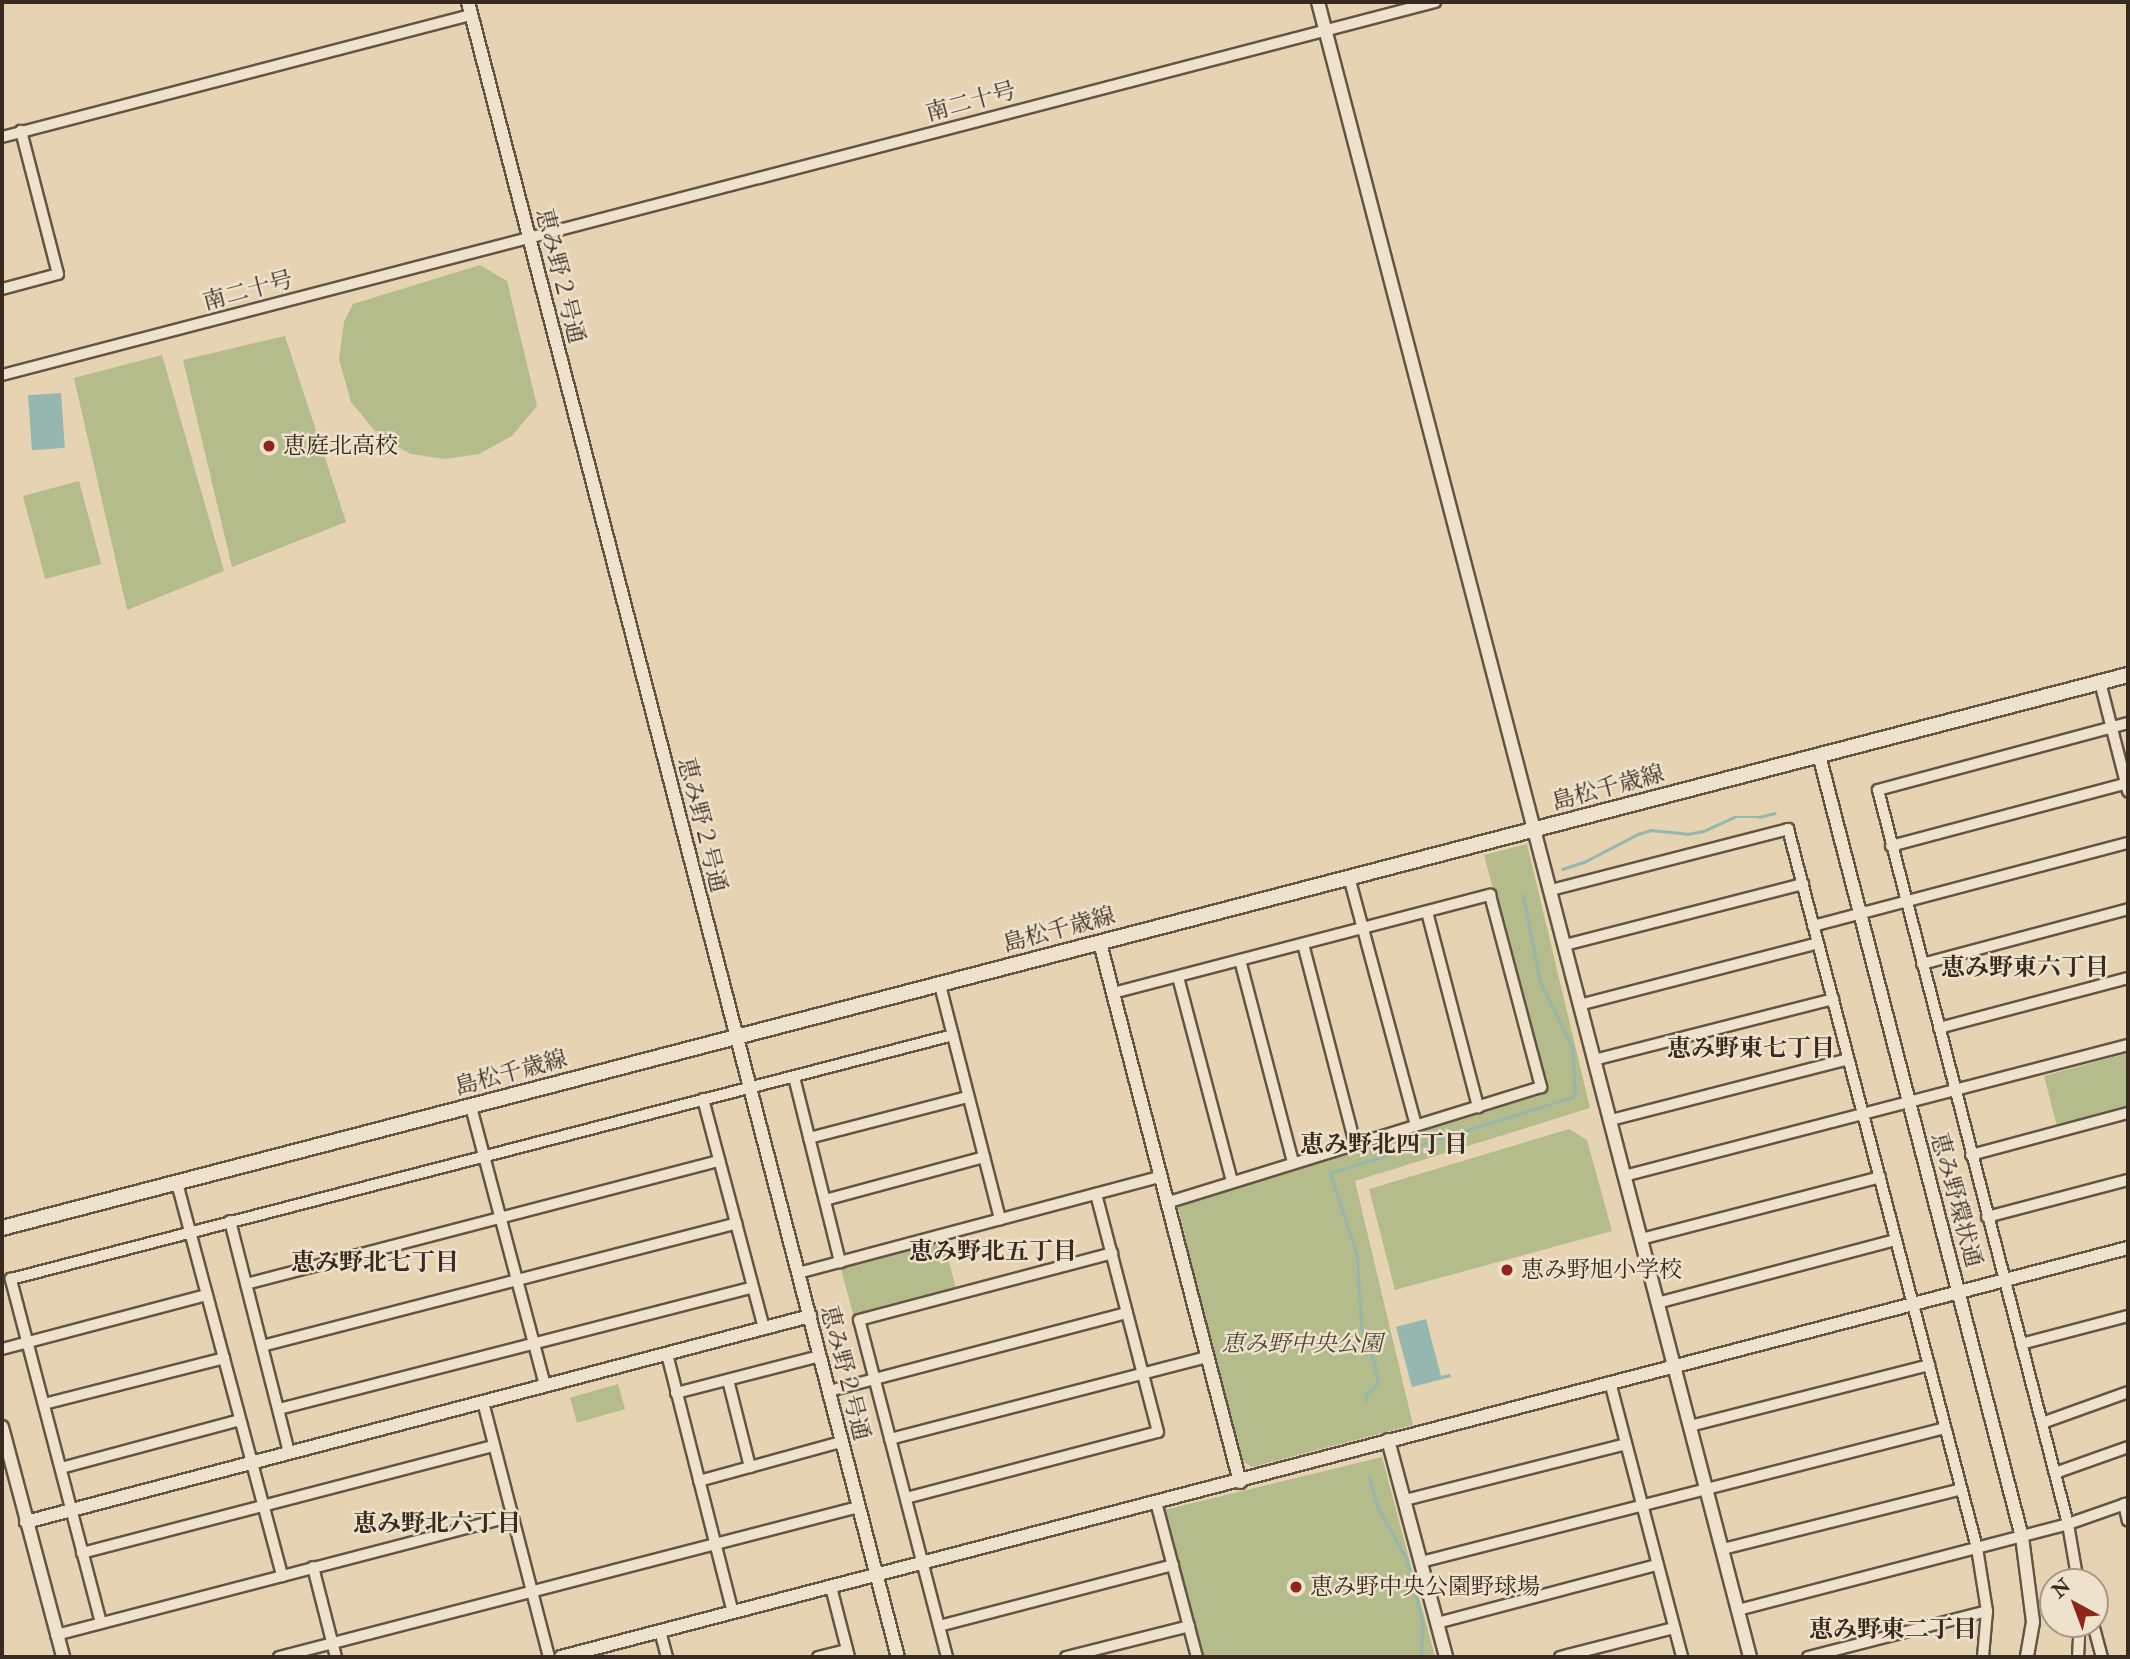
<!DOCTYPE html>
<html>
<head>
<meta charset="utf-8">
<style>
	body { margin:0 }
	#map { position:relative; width:2130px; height:1659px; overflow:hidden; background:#e5d3b1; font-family:"IM FELL Double Pica","Noto Serif JP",serif }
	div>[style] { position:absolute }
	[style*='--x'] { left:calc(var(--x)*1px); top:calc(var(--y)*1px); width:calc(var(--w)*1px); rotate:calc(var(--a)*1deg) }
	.green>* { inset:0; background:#b4bc8c; transform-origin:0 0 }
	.water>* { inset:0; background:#96b7af; transform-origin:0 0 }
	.stream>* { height:2.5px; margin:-1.25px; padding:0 1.25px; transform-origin:1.25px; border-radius:1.25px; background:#96b7af }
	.roads { filter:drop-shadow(2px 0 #635443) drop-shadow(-2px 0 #635443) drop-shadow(0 2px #635443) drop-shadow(0 -2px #635443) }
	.minor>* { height:10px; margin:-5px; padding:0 5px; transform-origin:5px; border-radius:5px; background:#eee2cc }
	.tertiary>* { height:12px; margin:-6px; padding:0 6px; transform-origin:6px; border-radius:6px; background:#eee2cc }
	.secondary>* { height:14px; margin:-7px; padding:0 7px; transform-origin:7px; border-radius:7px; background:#eee2cc }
	.dots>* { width:19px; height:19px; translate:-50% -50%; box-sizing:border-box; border:4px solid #eee2cc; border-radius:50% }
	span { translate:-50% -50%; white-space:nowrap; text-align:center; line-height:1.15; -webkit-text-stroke:5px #eee2cc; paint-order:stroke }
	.street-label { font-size:23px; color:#382a1e }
	.poi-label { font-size:23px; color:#382a1e }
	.left { translate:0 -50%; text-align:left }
	.park-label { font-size:23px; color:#514734; font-style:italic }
	.neighbourhood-label { font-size:24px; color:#382a1e; font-weight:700 }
	.frame { position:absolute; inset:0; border:4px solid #382a1e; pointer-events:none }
	.north { position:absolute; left:2039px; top:1568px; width:70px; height:70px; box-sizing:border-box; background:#eee2cc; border:2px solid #a59886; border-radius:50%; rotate:319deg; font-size:19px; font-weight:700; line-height:28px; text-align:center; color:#382a1e }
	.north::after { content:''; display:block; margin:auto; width:24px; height:32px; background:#8f2418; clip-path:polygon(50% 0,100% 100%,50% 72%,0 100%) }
</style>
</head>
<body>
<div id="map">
	<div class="green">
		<i style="clip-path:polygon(480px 265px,507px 281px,537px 406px,512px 436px,479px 454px,445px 459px,411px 454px,380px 437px,351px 402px,339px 359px,344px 322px,353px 304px)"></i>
		<i style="clip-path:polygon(285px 336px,346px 522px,232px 567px,183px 360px)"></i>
		<i style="clip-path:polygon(162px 355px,224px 571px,127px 610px,74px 378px)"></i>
		<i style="left:79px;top:481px;width:86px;height:58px;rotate:75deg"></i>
		<i style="clip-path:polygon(1527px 844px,1590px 1108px,1355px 1181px,1413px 1425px,1252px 1467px,1237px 1457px,1178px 1207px,1547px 1092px,1484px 855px)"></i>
		<i style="clip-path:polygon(2128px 1053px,2128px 1106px,2057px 1126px,2044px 1076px)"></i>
		<i style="clip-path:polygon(1569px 1129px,1587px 1140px,1612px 1231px,1395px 1290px,1369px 1189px)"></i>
		<i style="left:943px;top:1240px;width:51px;height:106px;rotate:75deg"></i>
		<i style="left:618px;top:1384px;width:26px;height:50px;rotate:74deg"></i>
		<i style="clip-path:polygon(1382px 1457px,1435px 1657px,1201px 1657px,1164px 1510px)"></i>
	</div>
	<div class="water">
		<i style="left:61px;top:393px;width:55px;height:33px;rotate:86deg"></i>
		<i style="clip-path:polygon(1426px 1319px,1441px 1376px,1450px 1374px,1451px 1377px,1412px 1387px,1396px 1327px)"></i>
	</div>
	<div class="stream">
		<i style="--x:1562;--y:869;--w:23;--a:-18"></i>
		<i style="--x:1584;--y:862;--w:61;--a:-27.4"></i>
		<i style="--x:1638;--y:834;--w:14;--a:-17"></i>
		<i style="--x:1651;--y:830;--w:36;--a:6"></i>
		<i style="--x:1687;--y:834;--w:17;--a:-10"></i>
		<i style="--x:1704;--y:831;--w:33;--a:-25"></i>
		<i style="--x:1734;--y:817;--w:25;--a:0"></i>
		<i style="--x:1759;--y:817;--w:16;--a:-14"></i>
		<i style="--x:1366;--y:1401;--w:6;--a:-90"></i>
		<i style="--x:1366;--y:1395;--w:16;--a:-45"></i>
		<i style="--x:1377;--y:1384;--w:19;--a:-96"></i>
		<i style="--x:1375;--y:1365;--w:40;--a:-111"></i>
		<i style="--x:1361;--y:1328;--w:72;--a:-93.2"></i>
		<i style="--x:1357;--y:1256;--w:87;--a:-108"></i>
		<i style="--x:1330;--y:1173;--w:254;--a:-17.4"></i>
		<i style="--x:1572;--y:1097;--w:6;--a:-59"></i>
		<i style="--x:1575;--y:1092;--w:45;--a:-93.8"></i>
		<i style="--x:1572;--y:1047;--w:72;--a:-116.2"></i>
		<i style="--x:1540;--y:982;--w:88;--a:-101.2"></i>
		<i style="--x:1369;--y:1476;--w:32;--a:74"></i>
		<i style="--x:1378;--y:1507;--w:60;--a:60.9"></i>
		<i style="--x:1407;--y:1559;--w:67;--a:76.2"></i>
		<i style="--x:1423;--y:1624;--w:33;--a:93"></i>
	</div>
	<div class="roads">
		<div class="minor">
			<i style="--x:2;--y:137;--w:485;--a:-14.6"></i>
			<i style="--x:2;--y:289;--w:58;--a:-15"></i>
			<i style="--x:58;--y:274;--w:148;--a:-104.5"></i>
			<i style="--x:2;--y:375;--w:1481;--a:-14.59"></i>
			<i style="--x:2100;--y:682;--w:113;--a:75.6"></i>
			<i style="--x:1891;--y:846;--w:245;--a:-14.9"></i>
			<i style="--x:1349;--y:877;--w:257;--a:74.9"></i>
			<i style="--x:1551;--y:890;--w:245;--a:-14.4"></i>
			<i style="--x:1788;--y:829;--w:743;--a:75.27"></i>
			<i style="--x:1977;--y:1548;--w:64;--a:81"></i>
			<i style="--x:1987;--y:1611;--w:46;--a:95"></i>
			<i style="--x:1427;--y:912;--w:202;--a:75.3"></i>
			<i style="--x:1813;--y:926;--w:326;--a:-14.8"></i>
			<i style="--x:1303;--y:944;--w:207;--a:75.4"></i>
			<i style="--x:1565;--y:945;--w:246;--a:-14.4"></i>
			<i style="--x:1240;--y:960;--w:209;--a:75.3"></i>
			<i style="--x:1922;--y:964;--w:213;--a:-14.9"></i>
			<i style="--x:1178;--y:977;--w:212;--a:75.2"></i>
			<i style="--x:940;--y:985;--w:242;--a:75.6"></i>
			<i style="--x:1113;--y:993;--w:390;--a:-14.6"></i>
			<i style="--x:1490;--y:895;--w:199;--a:75.1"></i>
			<i style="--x:1541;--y:1087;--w:392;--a:162.8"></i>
			<i style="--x:1579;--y:1005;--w:247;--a:-14.5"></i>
			<i style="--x:1939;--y:1028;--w:196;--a:-14.8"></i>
			<i style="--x:1594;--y:1060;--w:247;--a:-14.3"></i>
			<i style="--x:794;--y:1077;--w:191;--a:76"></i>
			<i style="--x:703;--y:1099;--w:238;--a:75.1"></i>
			<i style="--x:471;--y:1107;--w:289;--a:75.1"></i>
			<i style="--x:1611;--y:1120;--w:245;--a:-14.4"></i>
			<i style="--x:809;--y:1138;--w:164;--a:-14.5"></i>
			<i style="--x:1971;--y:1155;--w:163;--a:-15"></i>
			<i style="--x:1624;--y:1176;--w:521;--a:-14.57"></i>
			<i style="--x:177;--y:1183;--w:407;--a:75"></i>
			<i style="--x:825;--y:1200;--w:165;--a:-15.1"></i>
			<i style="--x:1987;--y:1217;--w:146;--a:-14.7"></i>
			<i style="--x:230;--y:1221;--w:239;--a:75.7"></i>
			<i style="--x:1641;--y:1239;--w:247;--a:-14.5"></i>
			<i style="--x:798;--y:1273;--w:375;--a:-14.9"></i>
			<i style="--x:246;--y:1284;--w:489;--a:-14.6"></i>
			<i style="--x:1657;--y:1303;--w:247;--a:-14.8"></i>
			<i style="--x:2021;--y:1344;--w:111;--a:-14.7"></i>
			<i style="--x:262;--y:1346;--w:490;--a:-14.5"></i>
			<i style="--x:2;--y:1349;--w:212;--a:-14.8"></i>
			<i style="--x:667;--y:1354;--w:266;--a:75.7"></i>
			<i style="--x:728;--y:1380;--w:90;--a:75.8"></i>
			<i style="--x:1610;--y:1382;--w:284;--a:75.3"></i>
			<i style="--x:829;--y:1391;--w:308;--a:-14.7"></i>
			<i style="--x:676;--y:1393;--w:149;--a:-14.4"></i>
			<i style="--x:483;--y:1402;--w:263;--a:75.5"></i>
			<i style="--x:44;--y:1404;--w:186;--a:-14.3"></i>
			<i style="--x:279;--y:1409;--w:489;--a:-14.4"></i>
			<i style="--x:2042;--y:1423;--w:91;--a:-19.8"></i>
			<i style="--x:1690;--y:1426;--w:247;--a:-14.3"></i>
			<i style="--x:890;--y:1439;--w:326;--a:-14.5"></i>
			<i style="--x:61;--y:1468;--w:185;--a:-15"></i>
			<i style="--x:2055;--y:1473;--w:77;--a:-19.6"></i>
			<i style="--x:699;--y:1481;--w:147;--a:-15.4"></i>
			<i style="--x:906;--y:1498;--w:260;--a:-14.7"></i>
			<i style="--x:1158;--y:1432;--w:246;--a:-104.6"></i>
			<i style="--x:1405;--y:1500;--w:228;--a:-14.2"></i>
			<i style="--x:1156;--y:1502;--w:160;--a:75.2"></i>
			<i style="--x:2124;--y:1504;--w:17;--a:77"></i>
			<i style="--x:1723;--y:1549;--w:245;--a:-14.1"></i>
			<i style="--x:82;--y:1553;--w:425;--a:-14.6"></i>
			<i style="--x:1421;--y:1562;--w:541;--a:-14.34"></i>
			<i style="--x:313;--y:1567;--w:93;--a:75.7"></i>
			<i style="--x:2078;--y:1582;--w:59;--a:-99.8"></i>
			<i style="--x:2068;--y:1524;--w:758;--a:-104.51"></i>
			<i style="--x:1878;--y:790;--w:259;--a:-15"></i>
			<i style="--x:831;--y:1587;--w:72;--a:75.6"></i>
			<i style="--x:1738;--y:1610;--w:341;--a:-14.6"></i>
			<i style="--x:2068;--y:1524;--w:64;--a:-19.3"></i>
			<i style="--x:101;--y:1623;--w:356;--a:-104.7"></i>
			<i style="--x:11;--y:1279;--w:973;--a:-14.52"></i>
			<i style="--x:1437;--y:1623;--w:228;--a:-14.8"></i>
			<i style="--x:2093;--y:1624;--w:34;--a:75"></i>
			<i style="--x:939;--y:1626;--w:242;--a:-14.6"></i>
			<i style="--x:660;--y:1631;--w:27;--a:75"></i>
			<i style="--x:56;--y:1635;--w:471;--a:-14.6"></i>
			<i style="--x:279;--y:1657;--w:598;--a:-14.52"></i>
			<i style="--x:818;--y:1657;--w:30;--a:-14"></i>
			<i style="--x:947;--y:1657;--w:348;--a:-104.6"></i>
			<i style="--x:859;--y:1320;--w:262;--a:-14.8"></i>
			<i style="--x:1066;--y:1657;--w:127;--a:-14.1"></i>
			<i style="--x:1560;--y:1657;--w:118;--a:-14.3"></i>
			<i style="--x:1808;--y:1657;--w:185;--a:-14.4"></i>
			<i style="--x:2078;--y:1657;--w:33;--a:-87"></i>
		</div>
		<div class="tertiary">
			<i style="--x:468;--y:2;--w:1710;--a:75.44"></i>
			<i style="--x:1318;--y:2;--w:1710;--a:75.37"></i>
			<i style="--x:1819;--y:755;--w:808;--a:75.45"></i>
			<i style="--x:2022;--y:1537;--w:86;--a:82.6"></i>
			<i style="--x:2033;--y:1622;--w:36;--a:100"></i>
			<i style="--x:1100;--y:943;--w:557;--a:75.44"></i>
			<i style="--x:2;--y:1427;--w:238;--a:75.1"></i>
			<i style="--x:1388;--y:1440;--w:225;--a:75"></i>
			<i style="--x:26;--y:1522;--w:811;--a:-14.72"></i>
			<i style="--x:561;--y:1657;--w:1619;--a:-14.63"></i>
		</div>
		<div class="secondary">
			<i style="--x:2;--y:1228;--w:2197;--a:-14.58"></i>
		</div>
	</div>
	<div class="dots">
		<i style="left:269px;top:446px;background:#8f2418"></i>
		<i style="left:1507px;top:1270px;background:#8f2418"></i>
		<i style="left:1296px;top:1587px;background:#8f2418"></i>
	</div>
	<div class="street-label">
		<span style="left:971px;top:102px;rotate:-15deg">南二十号</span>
		<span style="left:560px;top:276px;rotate:76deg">恵み野２号通</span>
		<span style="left:248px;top:291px;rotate:-15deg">南二十号</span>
		<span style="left:1608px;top:788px;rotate:-15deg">島松千歳線</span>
		<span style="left:702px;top:825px;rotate:76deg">恵み野２号通</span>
		<span style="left:1059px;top:930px;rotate:-15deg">島松千歳線</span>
		<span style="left:511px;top:1073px;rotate:-15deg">島松千歳線</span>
		<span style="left:1956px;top:1200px;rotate:75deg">恵み野環状通</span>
		<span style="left:845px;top:1373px;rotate:76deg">恵み野２号通</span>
	</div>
	<div class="poi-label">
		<span class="left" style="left:283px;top:446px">恵庭北高校</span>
		<span class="left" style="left:1521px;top:1270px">恵み野旭小学校</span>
		<span class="left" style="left:1310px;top:1587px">恵み野中央公園野球場</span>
	</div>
	<div class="park-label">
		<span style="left:1302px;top:1344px">恵み野中央公園</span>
	</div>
	<div class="neighbourhood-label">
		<span style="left:2025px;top:968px">恵み野東六丁目</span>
		<span style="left:1751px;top:1049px">恵み野東七丁目</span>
		<span style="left:1384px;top:1145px">恵み野北四丁目</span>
		<span style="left:993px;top:1252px">恵み野北五丁目</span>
		<span style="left:375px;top:1263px">恵み野北七丁目</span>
		<span style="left:437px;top:1524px">恵み野北六丁目</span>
		<span style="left:1893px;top:1630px">恵み野東二丁目</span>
	</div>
	<div class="frame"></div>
	<div class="north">N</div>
</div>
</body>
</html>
